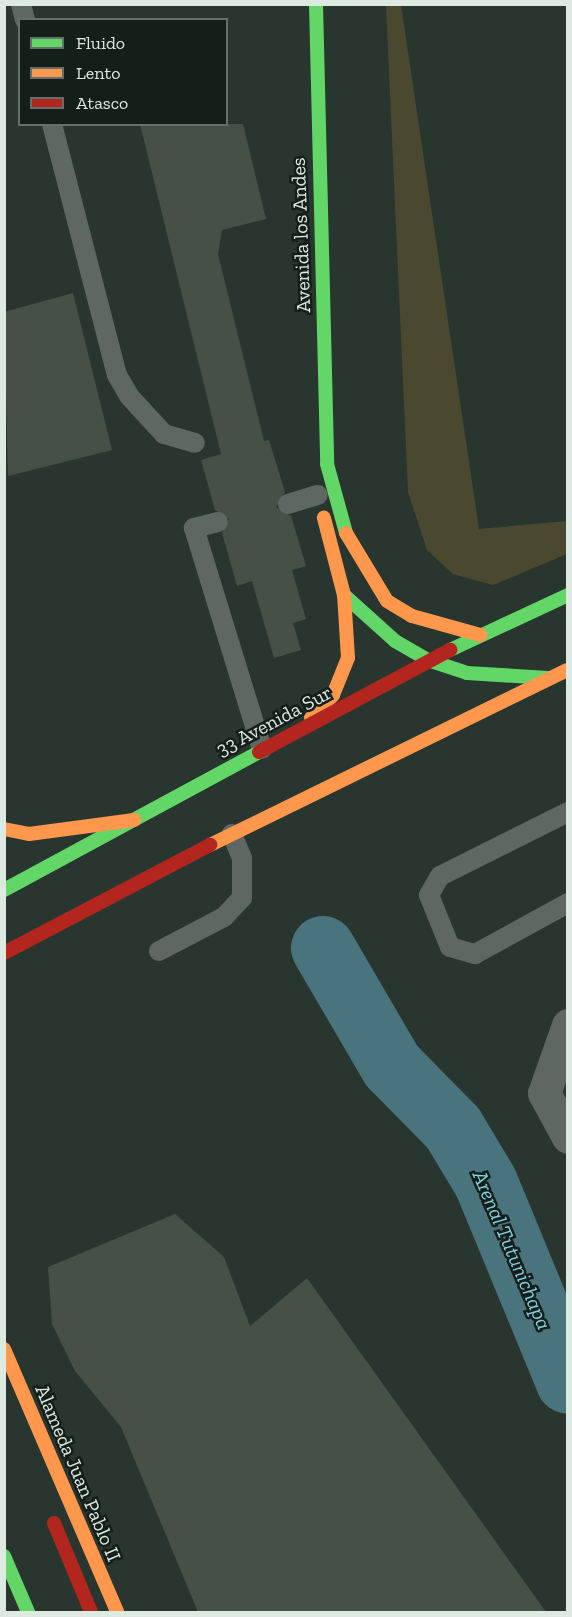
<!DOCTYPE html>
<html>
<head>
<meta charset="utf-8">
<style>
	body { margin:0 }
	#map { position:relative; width:572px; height:1617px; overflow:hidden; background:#29362f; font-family:"Zilla Slab",serif }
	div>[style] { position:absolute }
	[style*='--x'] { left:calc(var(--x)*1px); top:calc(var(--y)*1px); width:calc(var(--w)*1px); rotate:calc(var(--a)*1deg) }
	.green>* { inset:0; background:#4a4930 }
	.river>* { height:64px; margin:-32px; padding:0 32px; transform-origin:32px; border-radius:32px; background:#49737d }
	.building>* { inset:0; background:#465046 }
	.lane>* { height:20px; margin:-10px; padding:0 10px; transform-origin:10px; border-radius:10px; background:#5e6762 }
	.street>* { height:33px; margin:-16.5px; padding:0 16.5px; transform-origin:16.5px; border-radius:16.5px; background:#5e6762 }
	.fast>* { height:14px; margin:-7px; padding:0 7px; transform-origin:7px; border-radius:7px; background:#63d668 }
	.slow>* { height:14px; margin:-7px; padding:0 7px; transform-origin:7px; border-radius:7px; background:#ff974d }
	.jam>* { height:14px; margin:-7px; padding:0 7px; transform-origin:7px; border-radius:7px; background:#b3261e }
	span { translate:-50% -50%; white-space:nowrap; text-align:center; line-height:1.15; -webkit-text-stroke:5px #151f1a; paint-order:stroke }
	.street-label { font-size:20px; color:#dceae2 }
	.water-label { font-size:21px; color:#81d0e4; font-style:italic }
	.frame { position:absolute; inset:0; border:6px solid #dceae2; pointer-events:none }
	.legend { position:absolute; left:18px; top:18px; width:210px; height:108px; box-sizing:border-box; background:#151f1a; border:2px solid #65706a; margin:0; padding:8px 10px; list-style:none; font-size:18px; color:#dceae2 }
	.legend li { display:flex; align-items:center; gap:12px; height:30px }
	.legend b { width:30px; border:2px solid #65706a }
</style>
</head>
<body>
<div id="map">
	<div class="green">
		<i style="clip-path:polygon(386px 5px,401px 5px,479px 529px,567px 521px,567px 554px,493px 585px,453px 574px,427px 550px,408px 492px)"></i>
	</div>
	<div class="river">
		<i style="--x:323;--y:948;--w:137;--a:59.7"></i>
		<i style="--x:392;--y:1066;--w:87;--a:45.5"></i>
		<i style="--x:453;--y:1128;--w:64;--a:59"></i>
		<i style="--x:486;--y:1183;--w:215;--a:67.6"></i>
	</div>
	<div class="building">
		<i style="clip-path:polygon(140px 124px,243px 124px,266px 219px,222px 230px,218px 254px,264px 441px,269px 440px,285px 492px,276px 507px,291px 516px,306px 566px,292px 570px,306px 619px,293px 623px,301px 650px,274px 658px,252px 581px,237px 586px,222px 533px,229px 519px,215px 510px,201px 460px,221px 454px)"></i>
		<i style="clip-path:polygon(73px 293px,112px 450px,8px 476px,4px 312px)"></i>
		<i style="clip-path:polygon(175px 1214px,224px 1257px,250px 1326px,307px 1278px,546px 1612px,198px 1612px,121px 1427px,75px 1371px,52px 1324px,48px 1267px)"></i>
	</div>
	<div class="lane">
		<i style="--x:21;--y:4;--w:16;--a:76"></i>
		<i style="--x:52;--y:124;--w:259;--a:75.5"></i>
		<i style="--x:117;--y:375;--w:24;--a:60"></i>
		<i style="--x:129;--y:396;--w:52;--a:47.4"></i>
		<i style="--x:164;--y:434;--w:32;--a:16"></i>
		<i style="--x:288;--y:504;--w:31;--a:-17"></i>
		<i style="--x:218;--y:522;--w:25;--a:166"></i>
		<i style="--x:194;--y:528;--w:231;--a:72.9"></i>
		<i style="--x:568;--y:812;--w:143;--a:153.4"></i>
		<i style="--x:440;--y:876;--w:22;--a:120"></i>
		<i style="--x:429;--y:895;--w:56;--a:68"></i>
		<i style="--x:450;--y:947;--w:26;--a:16"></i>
		<i style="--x:475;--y:954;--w:106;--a:-28.7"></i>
		<i style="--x:159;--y:951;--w:73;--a:-27.6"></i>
		<i style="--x:224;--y:917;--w:26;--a:-47"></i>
		<i style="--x:242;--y:898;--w:40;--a:-90"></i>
		<i style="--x:242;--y:858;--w:26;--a:-113"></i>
	</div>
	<div class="street">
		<i style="--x:568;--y:1025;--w:72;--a:109.4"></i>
		<i style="--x:544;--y:1093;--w:50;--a:61.4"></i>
	</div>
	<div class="fast">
		<i style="--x:316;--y:4;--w:460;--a:88.6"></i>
		<i style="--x:327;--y:464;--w:72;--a:74.6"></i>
		<i style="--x:344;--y:595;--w:69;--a:42"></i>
		<i style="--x:395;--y:641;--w:38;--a:30"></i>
		<i style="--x:428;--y:660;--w:41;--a:18.4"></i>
		<i style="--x:467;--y:673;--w:81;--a:3.5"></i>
		<i style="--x:450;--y:650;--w:130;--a:-25"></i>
		<i style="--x:4;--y:890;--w:290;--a:-28.4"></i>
		<i style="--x:4;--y:1556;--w:61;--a:66.8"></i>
	</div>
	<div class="slow">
		<i style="--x:346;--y:533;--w:79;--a:58.9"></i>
		<i style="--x:387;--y:601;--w:29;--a:31"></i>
		<i style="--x:412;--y:616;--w:71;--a:15.6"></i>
		<i style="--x:311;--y:718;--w:32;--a:-46"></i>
		<i style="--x:333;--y:695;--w:40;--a:-68"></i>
		<i style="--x:348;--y:658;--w:63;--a:-93.6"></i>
		<i style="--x:344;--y:595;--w:80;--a:-104.6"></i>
		<i style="--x:4;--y:829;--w:25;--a:11"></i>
		<i style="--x:29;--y:834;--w:106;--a:-7.6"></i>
		<i style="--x:210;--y:845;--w:398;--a:-26.1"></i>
		<i style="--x:4;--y:1349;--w:286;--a:66.7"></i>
	</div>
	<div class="jam">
		<i style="--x:259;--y:752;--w:217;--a:-28.1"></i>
		<i style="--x:4;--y:953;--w:233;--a:-27.7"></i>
		<i style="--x:54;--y:1523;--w:96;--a:67.4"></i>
	</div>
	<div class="street-label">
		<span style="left:301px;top:235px;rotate:-92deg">Avenida los Andes</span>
		<span style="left:274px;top:721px;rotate:-28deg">33 Avenida Sur</span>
		<span style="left:78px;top:1473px;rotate:67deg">Alameda Juan Pablo II</span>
	</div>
	<div class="water-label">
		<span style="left:512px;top:1250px;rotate:67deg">Arenal Tutunichapa</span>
	</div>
	<div class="frame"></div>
	<ul class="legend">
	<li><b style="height:8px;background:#63d668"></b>Fluido</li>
	<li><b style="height:8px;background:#ff974d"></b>Lento</li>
	<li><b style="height:8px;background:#b3261e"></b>Atasco</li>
	</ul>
</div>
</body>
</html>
